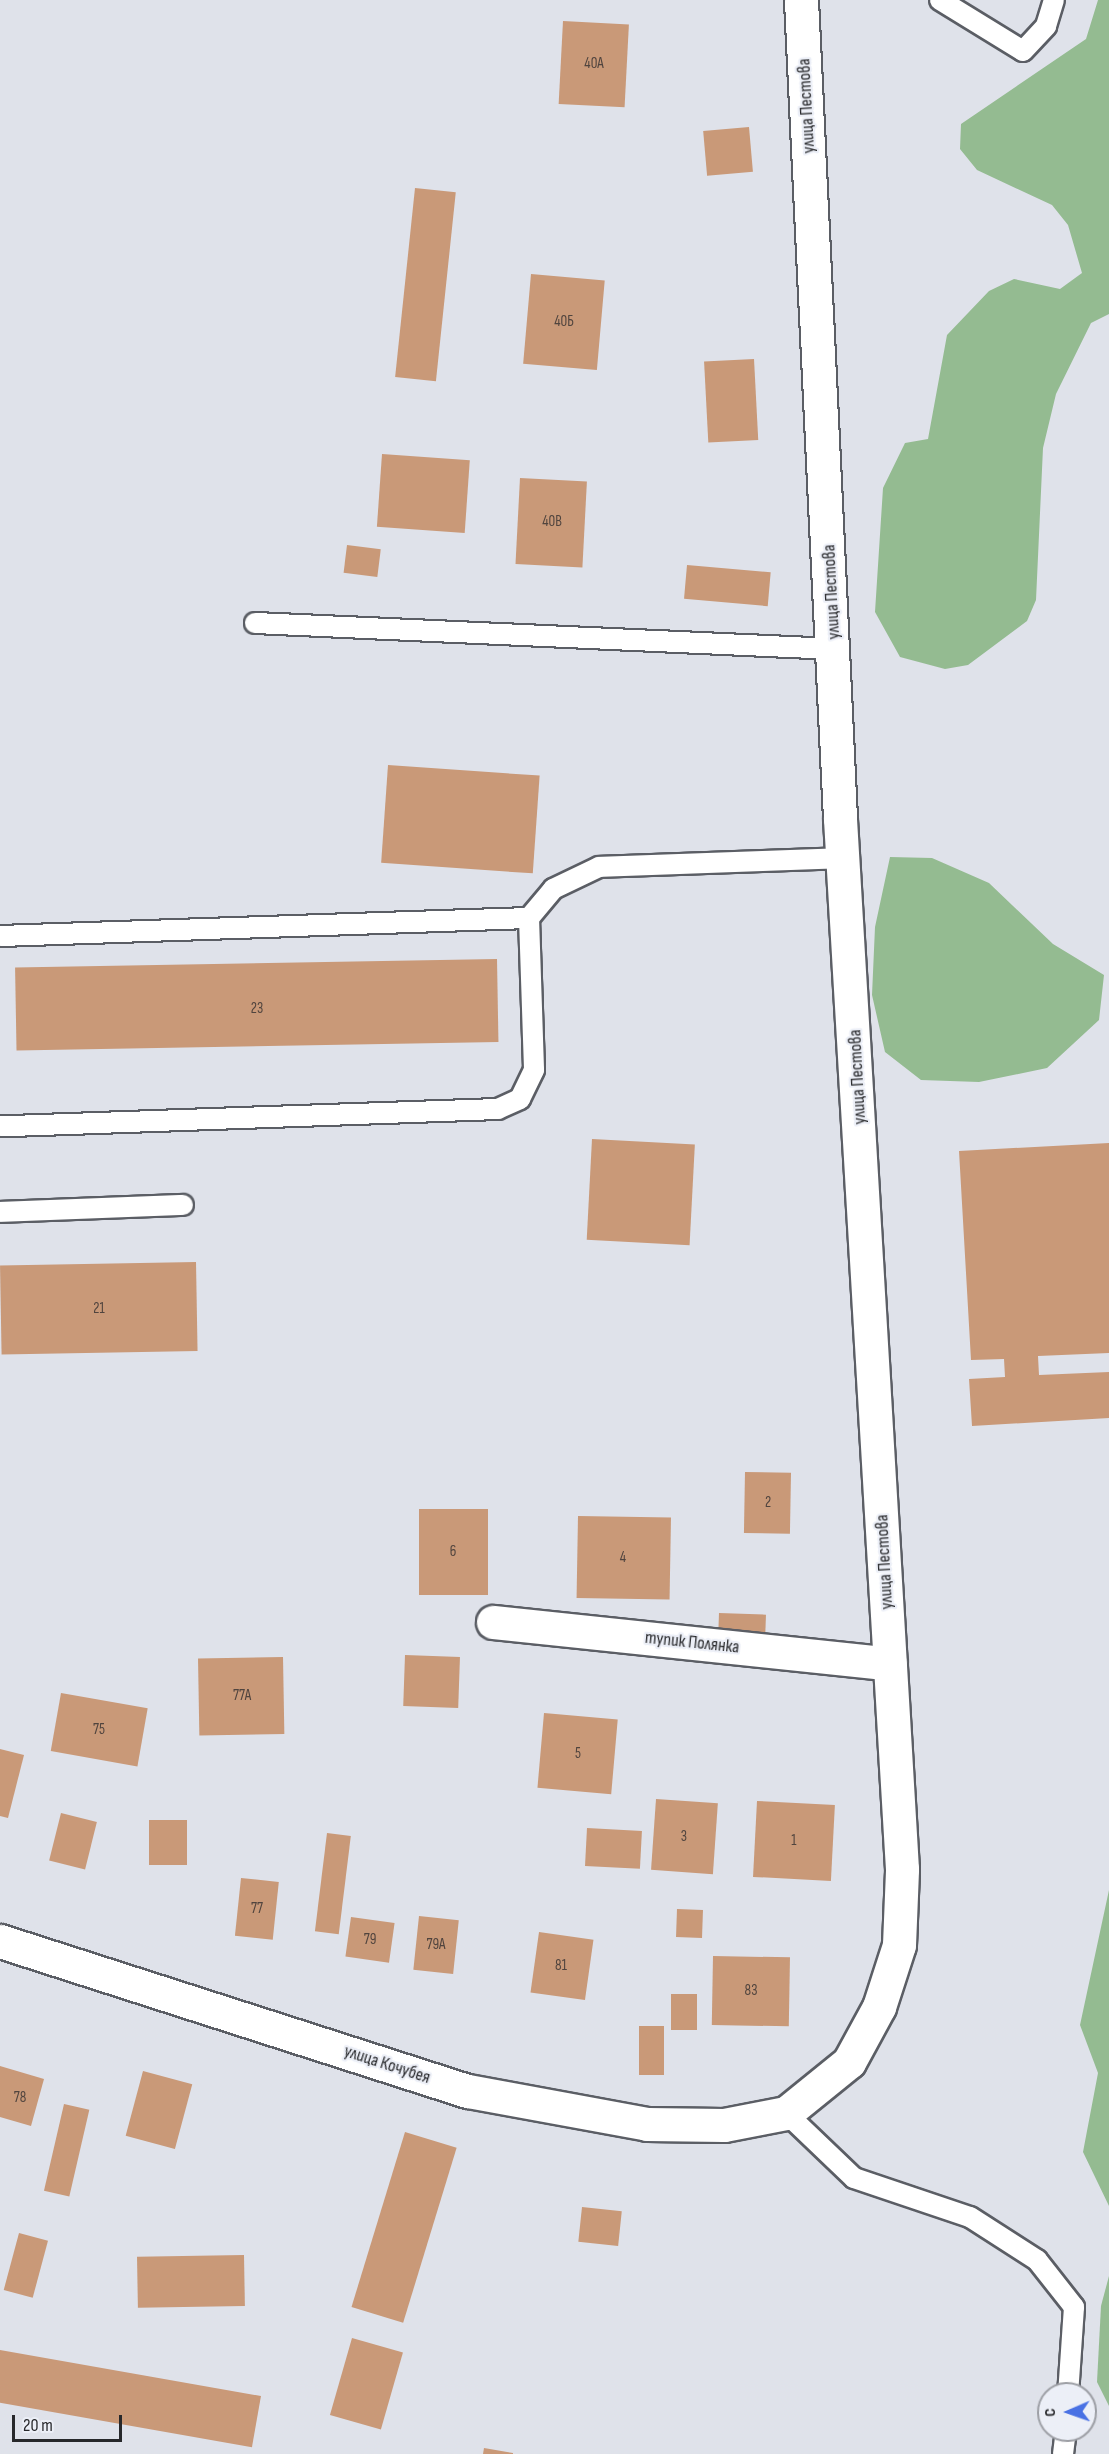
<!DOCTYPE html>
<html>
<head>
<meta charset="utf-8">
<style>
	body { margin:0 }
	#map { position:relative; width:1109px; height:2454px; overflow:hidden; background:#dfe2ea; font-family:"Sofia Sans Condensed",sans-serif }
	div>[style] { position:absolute }
	[style*='--x'] { left:calc(var(--x)*1px); top:calc(var(--y)*1px); width:calc(var(--w)*1px); rotate:calc(var(--a)*1deg) }
	.forest>* { inset:0; background:#94bb91 }
	.building>* { inset:0; background:#c99978; transform-origin:0 0 }
	.roads { filter:drop-shadow(2px 0 #5b5e65) drop-shadow(-2px 0 #5b5e65) drop-shadow(0 2px #5b5e65) drop-shadow(0 -2px #5b5e65) }
	.service>* { height:20px; margin:-10px; padding:0 10px; transform-origin:10px; border-radius:10px; background:#fff }
	.minor>* { height:33px; margin:-16.5px; padding:0 16.5px; transform-origin:16.5px; border-radius:16.5px; background:#fff }
	span { translate:-50% -50%; white-space:nowrap; text-align:center; line-height:1.15; -webkit-text-stroke:4.5px #eceff7; paint-order:stroke }
	.number-label { font-size:15px; color:#50443e }
	.number-label span { -webkit-text-stroke-width:0 }
	.street-label { font-size:18px; color:#27282b }
	.north { position:absolute; left:1037px; top:2382px; width:60px; height:60px; box-sizing:border-box; background:#eceff7; border:2px solid #9d9fa5; border-radius:50%; rotate:268deg; font-size:16px; font-weight:700; line-height:24px; text-align:center; color:#27282b }
	.north::after { content:''; display:block; margin:auto; width:21px; height:27px; background:#4971e4; clip-path:polygon(50% 0,100% 100%,50% 72%,0 100%) }
	.scale { position:absolute; left:12px; top:2415px; width:110px; height:27px; box-sizing:border-box; border:3px solid #27282b; border-top:0; padding-left:8px; font-size:18px; line-height:21px; white-space:nowrap; color:#27282b; -webkit-text-stroke:4px #eceff7; paint-order:stroke }
</style>
</head>
<body>
<div id="map">
	<div class="forest">
		<i style="clip-path:polygon(1098px 0,1109px 0,1109px 314px,1091px 323px,1056px 394px,1043px 448px,1036px 600px,1027px 621px,968px 665px,945px 669px,900px 657px,875px 612px,883px 488px,905px 443px,928px 439px,947px 335px,989px 291px,1014px 279px,1060px 289px,1082px 273px,1068px 225px,1052px 205px,977px 170px,960px 149px,961px 124px,1086px 39px)"></i>
		<i style="clip-path:polygon(890px 857px,932px 858px,989px 883px,1053px 944px,1104px 975px,1099px 1020px,1047px 1068px,979px 1082px,921px 1080px,885px 1052px,872px 995px,875px 927px)"></i>
		<i style="clip-path:polygon(1109px 1890px,1109px 2206px,1083px 2152px,1098px 2073px,1080px 2025px)"></i>
		<i style="clip-path:polygon(1109px 2276px,1109px 2406px,1097px 2382px,1101px 2306px)"></i>
	</div>
	<div class="building">
		<i style="left:563px;top:21px;width:66px;height:83px;rotate:3deg"></i>
		<i style="left:749px;top:127px;width:45px;height:46px;rotate:85deg"></i>
		<i style="left:415px;top:188px;width:41px;height:190px;rotate:6deg"></i>
		<i style="left:531px;top:274px;width:74px;height:90px;rotate:5deg"></i>
		<i style="left:754px;top:359px;width:81px;height:50px;rotate:87deg"></i>
		<i style="left:382px;top:454px;width:88px;height:73px;rotate:4deg"></i>
		<i style="left:520px;top:478px;width:67px;height:86px;rotate:3deg"></i>
		<i style="left:347px;top:545px;width:34px;height:28px;rotate:7deg"></i>
		<i style="left:687px;top:565px;width:84px;height:34px;rotate:5deg"></i>
		<i style="left:388px;top:765px;width:152px;height:98px;rotate:4deg"></i>
		<i style="left:497px;top:959px;width:83px;height:482px;rotate:89deg"></i>
		<i style="left:592px;top:1139px;width:103px;height:101px;rotate:3deg"></i>
		<i style="clip-path:polygon(1109px 1143px,1109px 1353px,1038px 1356px,1039px 1375px,1109px 1372px,1109px 1418px,972px 1426px,969px 1379px,1005px 1377px,1004px 1359px,971px 1360px,959px 1151px)"></i>
		<i style="left:196px;top:1262px;width:89px;height:196px;rotate:89deg"></i>
		<i style="left:745px;top:1472px;width:46px;height:61px;rotate:1deg"></i>
		<i style="left:419px;top:1509px;width:69px;height:86px"></i>
		<i style="left:578px;top:1516px;width:93px;height:82px;rotate:1deg"></i>
		<i style="left:719px;top:1613px;width:47px;height:27px;rotate:2deg"></i>
		<i style="left:405px;top:1655px;width:55px;height:51px;rotate:2deg"></i>
		<i style="left:283px;top:1657px;width:77px;height:85px;rotate:89deg"></i>
		<i style="left:61px;top:1693px;width:88px;height:59px;rotate:10deg"></i>
		<i style="left:544px;top:1713px;width:74px;height:75px;rotate:5deg"></i>
		<i style="clip-path:polygon(0 1749px,24px 1755px,8px 1818px,0 1816px)"></i>
		<i style="left:656px;top:1799px;width:62px;height:71px;rotate:4deg"></i>
		<i style="left:757px;top:1801px;width:78px;height:76px;rotate:3deg"></i>
		<i style="left:61px;top:1813px;width:37px;height:49px;rotate:14deg"></i>
		<i style="left:149px;top:1820px;width:38px;height:45px"></i>
		<i style="left:587px;top:1828px;width:55px;height:38px;rotate:3deg"></i>
		<i style="left:327px;top:1833px;width:24px;height:99px;rotate:7deg"></i>
		<i style="left:241px;top:1878px;width:38px;height:58px;rotate:6deg"></i>
		<i style="left:677px;top:1909px;width:26px;height:28px;rotate:2deg"></i>
		<i style="left:419px;top:1916px;width:40px;height:54px;rotate:6deg"></i>
		<i style="left:351px;top:1917px;width:44px;height:40px;rotate:8deg"></i>
		<i style="left:539px;top:1932px;width:55px;height:61px;rotate:8deg"></i>
		<i style="left:713px;top:1956px;width:77px;height:69px;rotate:1deg"></i>
		<i style="left:671px;top:1994px;width:26px;height:36px"></i>
		<i style="left:639px;top:2026px;width:25px;height:49px"></i>
		<i style="clip-path:polygon(0 2066px,44px 2079px,31px 2126px,0 2117px)"></i>
		<i style="left:143px;top:2071px;width:51px;height:67px;rotate:15deg"></i>
		<i style="left:64px;top:2104px;width:26px;height:89px;rotate:13deg"></i>
		<i style="left:405px;top:2132px;width:54px;height:183px;rotate:17deg"></i>
		<i style="left:582px;top:2207px;width:40px;height:35px;rotate:6deg"></i>
		<i style="left:19px;top:2233px;width:30px;height:59px;rotate:15deg"></i>
		<i style="left:244px;top:2255px;width:51px;height:107px;rotate:89deg"></i>
		<i style="left:352px;top:2338px;width:53px;height:80px;rotate:16deg"></i>
		<i style="left:0;top:2350px;width:265px;height:52px;rotate:10deg"></i>
		<i style="clip-path:polygon(484px 2448px,513px 2453px,513px 2454px,483px 2454px)"></i>
	</div>
	<div class="roads">
		<div class="service">
			<i style="--x:940;--y:0;--w:97;--a:31.6"></i>
			<i style="--x:1023;--y:51;--w:34;--a:-47"></i>
			<i style="--x:1046;--y:26;--w:27;--a:-73"></i>
			<i style="--x:255;--y:623;--w:581;--a:2.57"></i>
			<i style="--x:529;--y:918;--w:38;--a:-50"></i>
			<i style="--x:553;--y:889;--w:51;--a:-25.6"></i>
			<i style="--x:599;--y:867;--w:244;--a:-2.1"></i>
			<i style="--x:0;--y:936;--w:529;--a:-1.95"></i>
			<i style="--x:529;--y:918;--w:152;--a:88.1"></i>
			<i style="--x:534;--y:1070;--w:32;--a:116"></i>
			<i style="--x:520;--y:1099;--w:24;--a:156"></i>
			<i style="--x:498;--y:1109;--w:498;--a:178"></i>
			<i style="--x:0;--y:1212;--w:183;--a:-2.2"></i>
			<i style="--x:786;--y:2113;--w:94;--a:43.7"></i>
			<i style="--x:854;--y:2178;--w:122;--a:18.6"></i>
			<i style="--x:970;--y:2217;--w:80;--a:32.7"></i>
			<i style="--x:1037;--y:2260;--w:60;--a:51.8"></i>
			<i style="--x:1074;--y:2307;--w:87;--a:93.9"></i>
			<i style="--x:1063;--y:2454;--w:24;--a:-83"></i>
		</div>
		<div class="minor">
			<i style="--x:493;--y:1622;--w:399;--a:6"></i>
			<i style="--x:0;--y:1941;--w:491;--a:17.8"></i>
			<i style="--x:468;--y:2091;--w:182;--a:10.4"></i>
			<i style="--x:647;--y:2124;--w:77;--a:0.7"></i>
			<i style="--x:724;--y:2125;--w:63;--a:-11"></i>
			<i style="--x:786;--y:2113;--w:81;--a:-39"></i>
			<i style="--x:849;--y:2062;--w:63;--a:-61.4"></i>
			<i style="--x:879;--y:2007;--w:65;--a:-72.1"></i>
			<i style="--x:899;--y:1945;--w:76;--a:-87.7"></i>
			<i style="--x:902;--y:1869;--w:1053;--a:-93.38"></i>
			<i style="--x:840;--y:818;--w:819;--a:-92.73"></i>
		</div>
	</div>
	<div class="number-label">
		<span style="left:594px;top:64px">40А</span>
		<span style="left:564px;top:322px">40Б</span>
		<span style="left:552px;top:522px">40В</span>
		<span style="left:257px;top:1009px">23</span>
		<span style="left:99px;top:1309px">21</span>
		<span style="left:768px;top:1503px">2</span>
		<span style="left:453px;top:1552px">6</span>
		<span style="left:623px;top:1558px">4</span>
		<span style="left:242px;top:1696px">77А</span>
		<span style="left:99px;top:1730px">75</span>
		<span style="left:578px;top:1754px">5</span>
		<span style="left:684px;top:1837px">3</span>
		<span style="left:794px;top:1841px">1</span>
		<span style="left:257px;top:1909px">77</span>
		<span style="left:370px;top:1940px">79</span>
		<span style="left:436px;top:1945px">79А</span>
		<span style="left:561px;top:1966px">81</span>
		<span style="left:751px;top:1991px">83</span>
		<span style="left:20px;top:2098px">78</span>
	</div>
	<div class="street-label">
		<span style="left:807px;top:106px;rotate:-93deg">улица Пестова</span>
		<span style="left:832px;top:592px;rotate:-93deg">улица Пестова</span>
		<span style="left:858px;top:1077px;rotate:-93deg">улица Пестова</span>
		<span style="left:885px;top:1562px;rotate:-93deg">улица Пестова</span>
		<span style="left:692px;top:1643px;rotate:6deg">тупик Полянка</span>
		<span style="left:387px;top:2065px;rotate:18deg">улица Кочубея</span>
	</div>
	<div class="north">С</div>
	<div class="scale">20 m</div>
</div>
</body>
</html>
